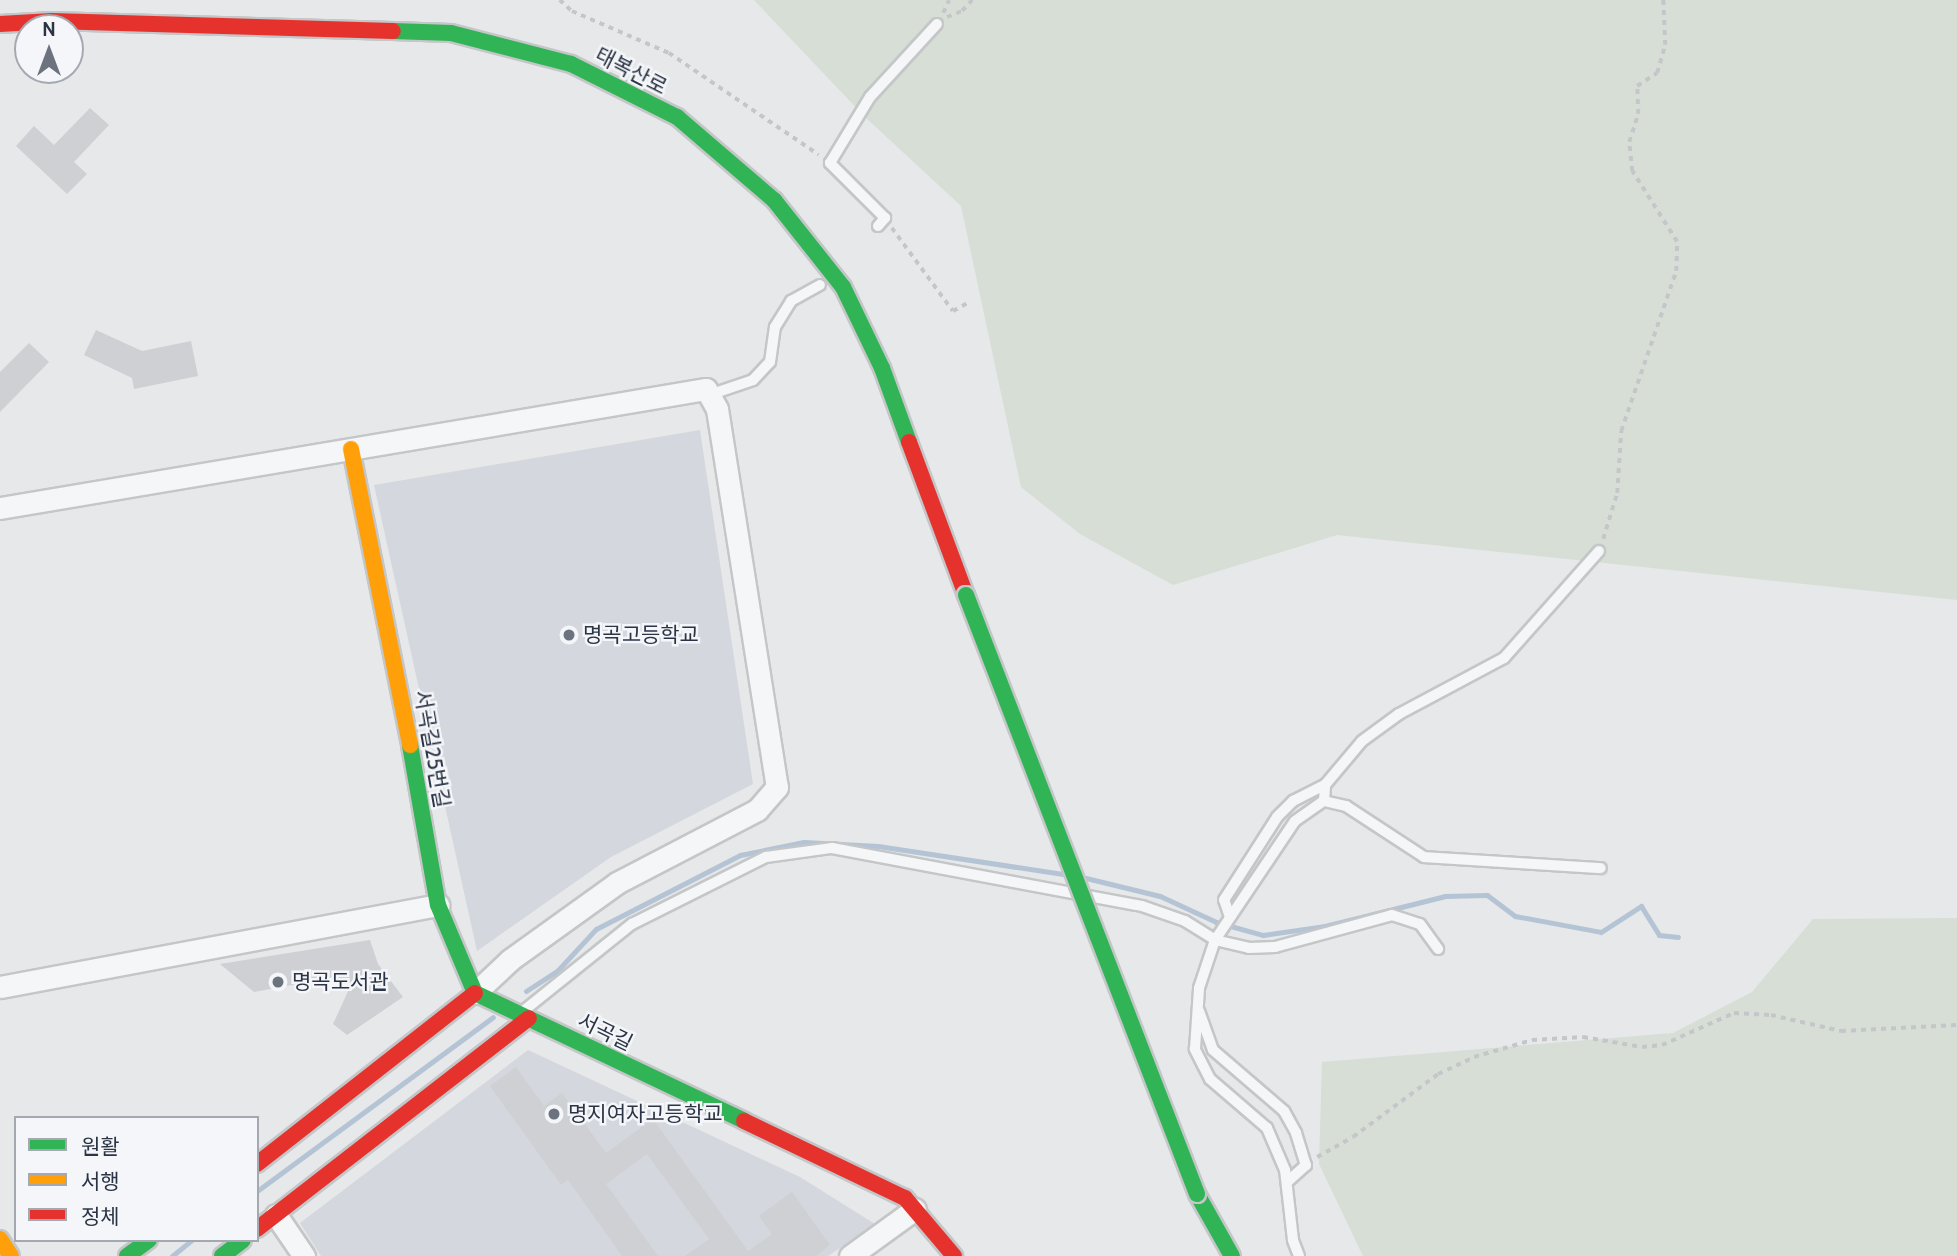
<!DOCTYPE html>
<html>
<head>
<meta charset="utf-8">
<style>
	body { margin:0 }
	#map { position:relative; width:1957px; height:1256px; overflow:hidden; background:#e6e8ea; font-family:Cabin,"Noto Sans KR",sans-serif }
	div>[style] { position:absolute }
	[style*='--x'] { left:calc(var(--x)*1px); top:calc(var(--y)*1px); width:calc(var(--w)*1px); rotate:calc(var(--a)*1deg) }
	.built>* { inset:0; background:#d4d7dd }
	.green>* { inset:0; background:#d6ded6 }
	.stream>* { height:5px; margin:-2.5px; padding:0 2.5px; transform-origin:2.5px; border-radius:2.5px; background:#b4c4d5 }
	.building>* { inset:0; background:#ced0d3 }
	.path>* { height:3.5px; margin-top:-1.75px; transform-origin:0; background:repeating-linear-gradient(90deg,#c5c6ca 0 5px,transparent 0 10px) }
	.roads { filter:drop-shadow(2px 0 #c4c6c8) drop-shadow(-2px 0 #c4c6c8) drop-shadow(0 2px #c4c6c8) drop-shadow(0 -2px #c4c6c8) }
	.lane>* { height:10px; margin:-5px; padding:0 5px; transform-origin:5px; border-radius:5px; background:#f5f6f7 }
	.street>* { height:21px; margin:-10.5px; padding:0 10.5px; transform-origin:10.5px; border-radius:10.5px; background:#f5f6f7 }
	.fast>* { height:16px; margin:-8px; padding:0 8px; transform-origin:8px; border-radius:8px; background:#30b455 }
	.slow>* { height:16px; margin:-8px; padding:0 8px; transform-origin:8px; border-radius:8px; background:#ff9f0a }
	.jam>* { height:16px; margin:-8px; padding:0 8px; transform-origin:8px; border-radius:8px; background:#e5322d }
	.bridges { filter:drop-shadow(2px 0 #c4c6c8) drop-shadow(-2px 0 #c4c6c8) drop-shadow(0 2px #c4c6c8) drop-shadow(0 -2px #c4c6c8) }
	.fast-bridge>* { height:16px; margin:-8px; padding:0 8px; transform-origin:8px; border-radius:8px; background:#30b455 }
	.dots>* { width:19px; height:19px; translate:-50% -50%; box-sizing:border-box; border:4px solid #f4f6f9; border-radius:50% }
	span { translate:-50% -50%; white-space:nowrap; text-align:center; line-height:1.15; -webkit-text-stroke:5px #f4f6f9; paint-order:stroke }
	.street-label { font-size:21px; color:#2b3445 }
	.poi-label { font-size:21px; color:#2b3445 }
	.left { translate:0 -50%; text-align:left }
	.legend { position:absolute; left:14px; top:1116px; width:245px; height:126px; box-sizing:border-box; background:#f4f6f9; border:2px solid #a4a8b1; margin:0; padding:9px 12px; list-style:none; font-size:21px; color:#2b3445 }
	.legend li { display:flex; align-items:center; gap:14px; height:35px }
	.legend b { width:35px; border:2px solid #a4a8b1 }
	.north { position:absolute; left:14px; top:14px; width:70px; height:70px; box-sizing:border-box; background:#f4f6f9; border:2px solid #a4a8b1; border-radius:50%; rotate:0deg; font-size:19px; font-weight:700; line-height:28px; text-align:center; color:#2b3445 }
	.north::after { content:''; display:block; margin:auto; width:24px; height:32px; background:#6c737f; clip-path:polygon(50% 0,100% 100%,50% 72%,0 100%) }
</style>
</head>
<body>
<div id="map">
	<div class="built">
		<i style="clip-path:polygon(700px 430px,753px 784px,611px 857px,477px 951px,374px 485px)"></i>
		<i style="clip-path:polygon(528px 1050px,800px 1177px,875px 1224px,828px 1256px,321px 1256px,300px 1223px)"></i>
	</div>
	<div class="green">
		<i style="clip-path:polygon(754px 0,1957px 0,1957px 600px,1337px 535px,1173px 585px,1080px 534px,1021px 487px,961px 206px,864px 116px)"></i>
		<i style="clip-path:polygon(1957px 918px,1957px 1256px,1363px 1256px,1319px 1164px,1322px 1062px,1673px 1033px,1752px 992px,1813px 919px)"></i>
	</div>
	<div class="stream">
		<i style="--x:1086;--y:878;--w:76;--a:13.7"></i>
		<i style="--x:1160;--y:896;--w:62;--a:24.9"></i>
		<i style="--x:1216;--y:922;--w:49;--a:15.5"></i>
		<i style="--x:1263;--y:935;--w:63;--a:-8.3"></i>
		<i style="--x:1325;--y:926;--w:124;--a:-14"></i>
		<i style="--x:1445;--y:896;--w:42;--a:-1.4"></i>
		<i style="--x:1487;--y:895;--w:35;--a:37"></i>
		<i style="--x:1515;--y:916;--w:87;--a:10.5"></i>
		<i style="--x:1601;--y:932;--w:48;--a:-33"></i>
		<i style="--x:1641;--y:906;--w:34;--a:58"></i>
		<i style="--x:1659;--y:935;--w:19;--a:6"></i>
		<i style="--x:526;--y:991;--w:38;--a:-33"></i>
		<i style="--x:558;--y:970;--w:56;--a:-47.2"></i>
		<i style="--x:596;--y:929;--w:162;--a:-27.2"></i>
		<i style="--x:740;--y:855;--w:65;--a:-11.5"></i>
		<i style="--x:804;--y:842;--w:74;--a:3.1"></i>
		<i style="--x:878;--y:846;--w:187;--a:8.6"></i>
		<i style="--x:257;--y:1191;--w:293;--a:-36.4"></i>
		<i style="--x:172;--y:1256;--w:26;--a:-39"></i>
	</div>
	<div class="building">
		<i style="clip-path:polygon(90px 108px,109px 125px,74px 162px,87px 174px,67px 194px,16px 146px,34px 126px,54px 145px)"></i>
		<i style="clip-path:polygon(96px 330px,142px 351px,191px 341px,198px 376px,134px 389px,132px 378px,84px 355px)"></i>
		<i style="clip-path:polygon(29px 343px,49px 362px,0 412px,0 372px)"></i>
		<i style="clip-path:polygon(370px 940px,378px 964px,403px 997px,347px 1035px,333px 1024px,350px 987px,335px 977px,254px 992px,220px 964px)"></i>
		<i style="clip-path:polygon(516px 1067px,544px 1106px,562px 1093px,606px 1153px,653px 1119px,748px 1251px,772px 1234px,759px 1216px,792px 1192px,830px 1245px,816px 1256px,685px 1256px,709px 1239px,647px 1154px,606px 1184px,658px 1256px,622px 1256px,568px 1180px,561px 1185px,490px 1086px)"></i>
	</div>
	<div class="path">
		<i style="--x:560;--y:0;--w:16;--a:43"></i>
		<i style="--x:572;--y:11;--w:106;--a:23.4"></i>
		<i style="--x:669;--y:53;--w:181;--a:34.2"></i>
		<i style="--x:943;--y:13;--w:14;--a:-65"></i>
		<i style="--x:947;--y:17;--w:16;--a:-22"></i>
		<i style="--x:962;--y:11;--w:15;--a:-48"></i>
		<i style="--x:892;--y:228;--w:103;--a:53.7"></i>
		<i style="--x:953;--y:311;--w:18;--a:-29"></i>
		<i style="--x:1603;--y:539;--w:48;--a:-73.1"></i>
		<i style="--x:1617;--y:493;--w:62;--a:-86.3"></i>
		<i style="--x:1621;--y:431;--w:169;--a:-71"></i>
		<i style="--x:1676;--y:271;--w:29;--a:-88"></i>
		<i style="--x:1677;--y:242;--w:84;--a:-122.4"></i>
		<i style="--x:1632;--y:171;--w:29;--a:-96"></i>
		<i style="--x:1629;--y:142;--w:29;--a:-72"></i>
		<i style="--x:1638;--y:114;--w:28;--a:-92"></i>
		<i style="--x:1637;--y:86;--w:24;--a:-33"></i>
		<i style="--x:1657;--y:73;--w:29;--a:-74"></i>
		<i style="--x:1665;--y:45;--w:45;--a:-92.5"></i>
		<i style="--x:1317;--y:1157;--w:41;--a:-29.1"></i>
		<i style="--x:1353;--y:1137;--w:106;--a:-36.5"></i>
		<i style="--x:1438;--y:1074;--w:40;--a:-25"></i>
		<i style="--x:1474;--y:1057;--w:60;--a:-16.3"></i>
		<i style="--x:1532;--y:1040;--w:51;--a:-3.4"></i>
		<i style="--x:1583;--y:1037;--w:60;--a:9.6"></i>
		<i style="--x:1642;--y:1047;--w:20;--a:-6"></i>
		<i style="--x:1662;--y:1045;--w:79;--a:-24"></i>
		<i style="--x:1734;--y:1013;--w:37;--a:3"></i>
		<i style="--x:1771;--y:1015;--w:72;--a:12.9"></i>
		<i style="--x:1841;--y:1031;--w:116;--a:-3"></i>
	</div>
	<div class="roads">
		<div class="lane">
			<i style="--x:878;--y:226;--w:11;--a:-49"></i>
			<i style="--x:885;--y:218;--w:78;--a:-135"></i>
			<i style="--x:830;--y:163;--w:77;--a:-58.8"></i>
			<i style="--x:870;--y:97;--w:99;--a:-47.5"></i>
			<i style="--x:709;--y:395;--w:46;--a:-18.8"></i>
			<i style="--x:753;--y:380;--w:25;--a:-47"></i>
			<i style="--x:770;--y:362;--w:35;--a:-82"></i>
			<i style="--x:775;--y:327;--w:31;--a:-58"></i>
			<i style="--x:791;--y:301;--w:33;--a:-29"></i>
			<i style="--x:1324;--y:801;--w:23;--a:13"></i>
			<i style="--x:1346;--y:806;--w:93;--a:33.2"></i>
			<i style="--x:1424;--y:857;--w:177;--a:3.6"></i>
			<i style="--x:1230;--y:917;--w:18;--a:-109"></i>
			<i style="--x:1224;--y:900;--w:98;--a:-57.4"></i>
			<i style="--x:1277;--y:817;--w:23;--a:-45"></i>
			<i style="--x:1293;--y:801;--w:36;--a:-27"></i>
			<i style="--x:1199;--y:1011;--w:41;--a:70.3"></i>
			<i style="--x:1213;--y:1050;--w:94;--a:40.7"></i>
			<i style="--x:1284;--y:1111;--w:25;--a:61"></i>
			<i style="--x:1296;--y:1133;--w:34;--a:73"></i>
			<i style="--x:1306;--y:1165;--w:25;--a:138"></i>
			<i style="--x:522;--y:1012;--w:141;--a:-38.7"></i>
			<i style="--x:632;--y:924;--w:150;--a:-26.6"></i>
			<i style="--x:766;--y:857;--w:67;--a:-7.8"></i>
			<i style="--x:832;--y:848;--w:315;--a:10.6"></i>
			<i style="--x:1142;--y:906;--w:46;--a:19.2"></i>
			<i style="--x:1185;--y:921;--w:36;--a:32"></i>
			<i style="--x:1215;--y:940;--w:143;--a:-56.1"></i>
			<i style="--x:1295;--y:821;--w:35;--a:-35"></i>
			<i style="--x:1324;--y:801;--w:16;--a:-86"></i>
			<i style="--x:1325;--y:785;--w:57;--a:-49.9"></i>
			<i style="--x:1362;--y:741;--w:46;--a:-36.1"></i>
			<i style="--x:1399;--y:714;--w:119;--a:-28.1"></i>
			<i style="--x:1504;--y:658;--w:143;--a:-48.4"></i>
			<i style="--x:1299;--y:1256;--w:17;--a:-111"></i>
			<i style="--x:1293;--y:1240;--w:70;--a:-96.5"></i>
			<i style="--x:1285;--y:1170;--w:46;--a:-113.2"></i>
			<i style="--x:1267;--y:1128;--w:75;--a:-139.3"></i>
			<i style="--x:1210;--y:1079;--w:34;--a:-117"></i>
			<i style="--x:1195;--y:1049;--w:61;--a:-86.2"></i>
			<i style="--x:1199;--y:988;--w:51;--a:-71.6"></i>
			<i style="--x:1215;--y:940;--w:35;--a:13"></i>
			<i style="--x:1249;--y:948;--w:26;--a:-2"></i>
			<i style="--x:1275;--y:947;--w:121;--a:-15.3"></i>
			<i style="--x:1392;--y:915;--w:29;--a:18"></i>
			<i style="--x:1420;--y:924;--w:31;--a:54"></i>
		</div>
		<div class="street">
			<i style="--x:0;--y:508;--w:716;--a:-9.57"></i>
			<i style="--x:706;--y:389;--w:23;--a:61"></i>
			<i style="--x:717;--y:409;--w:383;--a:81"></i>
			<i style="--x:777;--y:787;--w:30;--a:131"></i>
			<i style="--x:757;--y:810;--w:158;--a:152.5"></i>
			<i style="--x:617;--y:883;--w:132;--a:144.3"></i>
			<i style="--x:510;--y:960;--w:48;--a:136.7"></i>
			<i style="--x:0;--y:987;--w:446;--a:-10.6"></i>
			<i style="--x:276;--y:1215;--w:50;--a:55.7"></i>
			<i style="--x:850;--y:1256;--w:80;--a:-35.9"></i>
		</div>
		<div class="fast">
			<i style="--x:393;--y:31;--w:58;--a:2"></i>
			<i style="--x:451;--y:33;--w:124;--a:14.5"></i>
			<i style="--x:571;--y:64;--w:119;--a:26.6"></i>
			<i style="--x:677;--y:117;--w:128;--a:40.6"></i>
			<i style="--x:774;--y:200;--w:111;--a:51.6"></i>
			<i style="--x:843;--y:287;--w:90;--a:64.3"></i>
			<i style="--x:882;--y:368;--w:79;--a:70"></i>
			<i style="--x:410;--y:745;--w:162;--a:80.1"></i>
			<i style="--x:438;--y:905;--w:95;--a:67.2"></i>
			<i style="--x:475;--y:993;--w:298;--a:25.4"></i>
			<i style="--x:1197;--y:1194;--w:71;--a:60.6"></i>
			<i style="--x:127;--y:1256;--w:27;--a:-36"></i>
			<i style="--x:222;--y:1256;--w:26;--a:-37"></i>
		</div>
		<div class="slow">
			<i style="--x:351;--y:449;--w:302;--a:78.7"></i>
			<i style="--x:0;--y:1239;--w:20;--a:57"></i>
		</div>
		<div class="jam">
			<i style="--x:0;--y:24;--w:52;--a:-3.3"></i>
			<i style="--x:52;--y:21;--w:341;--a:1.7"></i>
			<i style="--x:909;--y:442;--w:163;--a:69.6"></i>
			<i style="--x:744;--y:1121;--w:178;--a:25.6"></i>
			<i style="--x:905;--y:1198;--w:76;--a:49.8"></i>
			<i style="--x:257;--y:1164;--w:277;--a:-38.1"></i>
			<i style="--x:257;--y:1229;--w:344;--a:-37.8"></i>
		</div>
	</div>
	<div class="bridges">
		<div class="fast-bridge">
			<i style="--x:966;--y:595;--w:642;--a:68.91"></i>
		</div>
	</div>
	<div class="dots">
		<i style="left:569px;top:635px;background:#6c737f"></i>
		<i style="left:278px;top:982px;background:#6c737f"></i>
		<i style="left:554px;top:1114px;background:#6c737f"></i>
	</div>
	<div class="street-label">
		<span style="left:631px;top:71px;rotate:27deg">태복산로</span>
		<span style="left:432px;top:749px;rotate:80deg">서곡길25번길</span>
		<span style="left:605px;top:1032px;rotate:26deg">서곡길</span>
	</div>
	<div class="poi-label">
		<span class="left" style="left:583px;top:635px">명곡고등학교</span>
		<span class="left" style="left:292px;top:982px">명곡도서관</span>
		<span class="left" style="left:568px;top:1114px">명지여자고등학교</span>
	</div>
	<ul class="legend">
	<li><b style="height:9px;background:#30b455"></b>원활</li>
	<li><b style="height:9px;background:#ff9f0a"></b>서행</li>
	<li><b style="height:9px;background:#e5322d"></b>정체</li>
	</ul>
	<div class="north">N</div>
</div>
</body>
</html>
